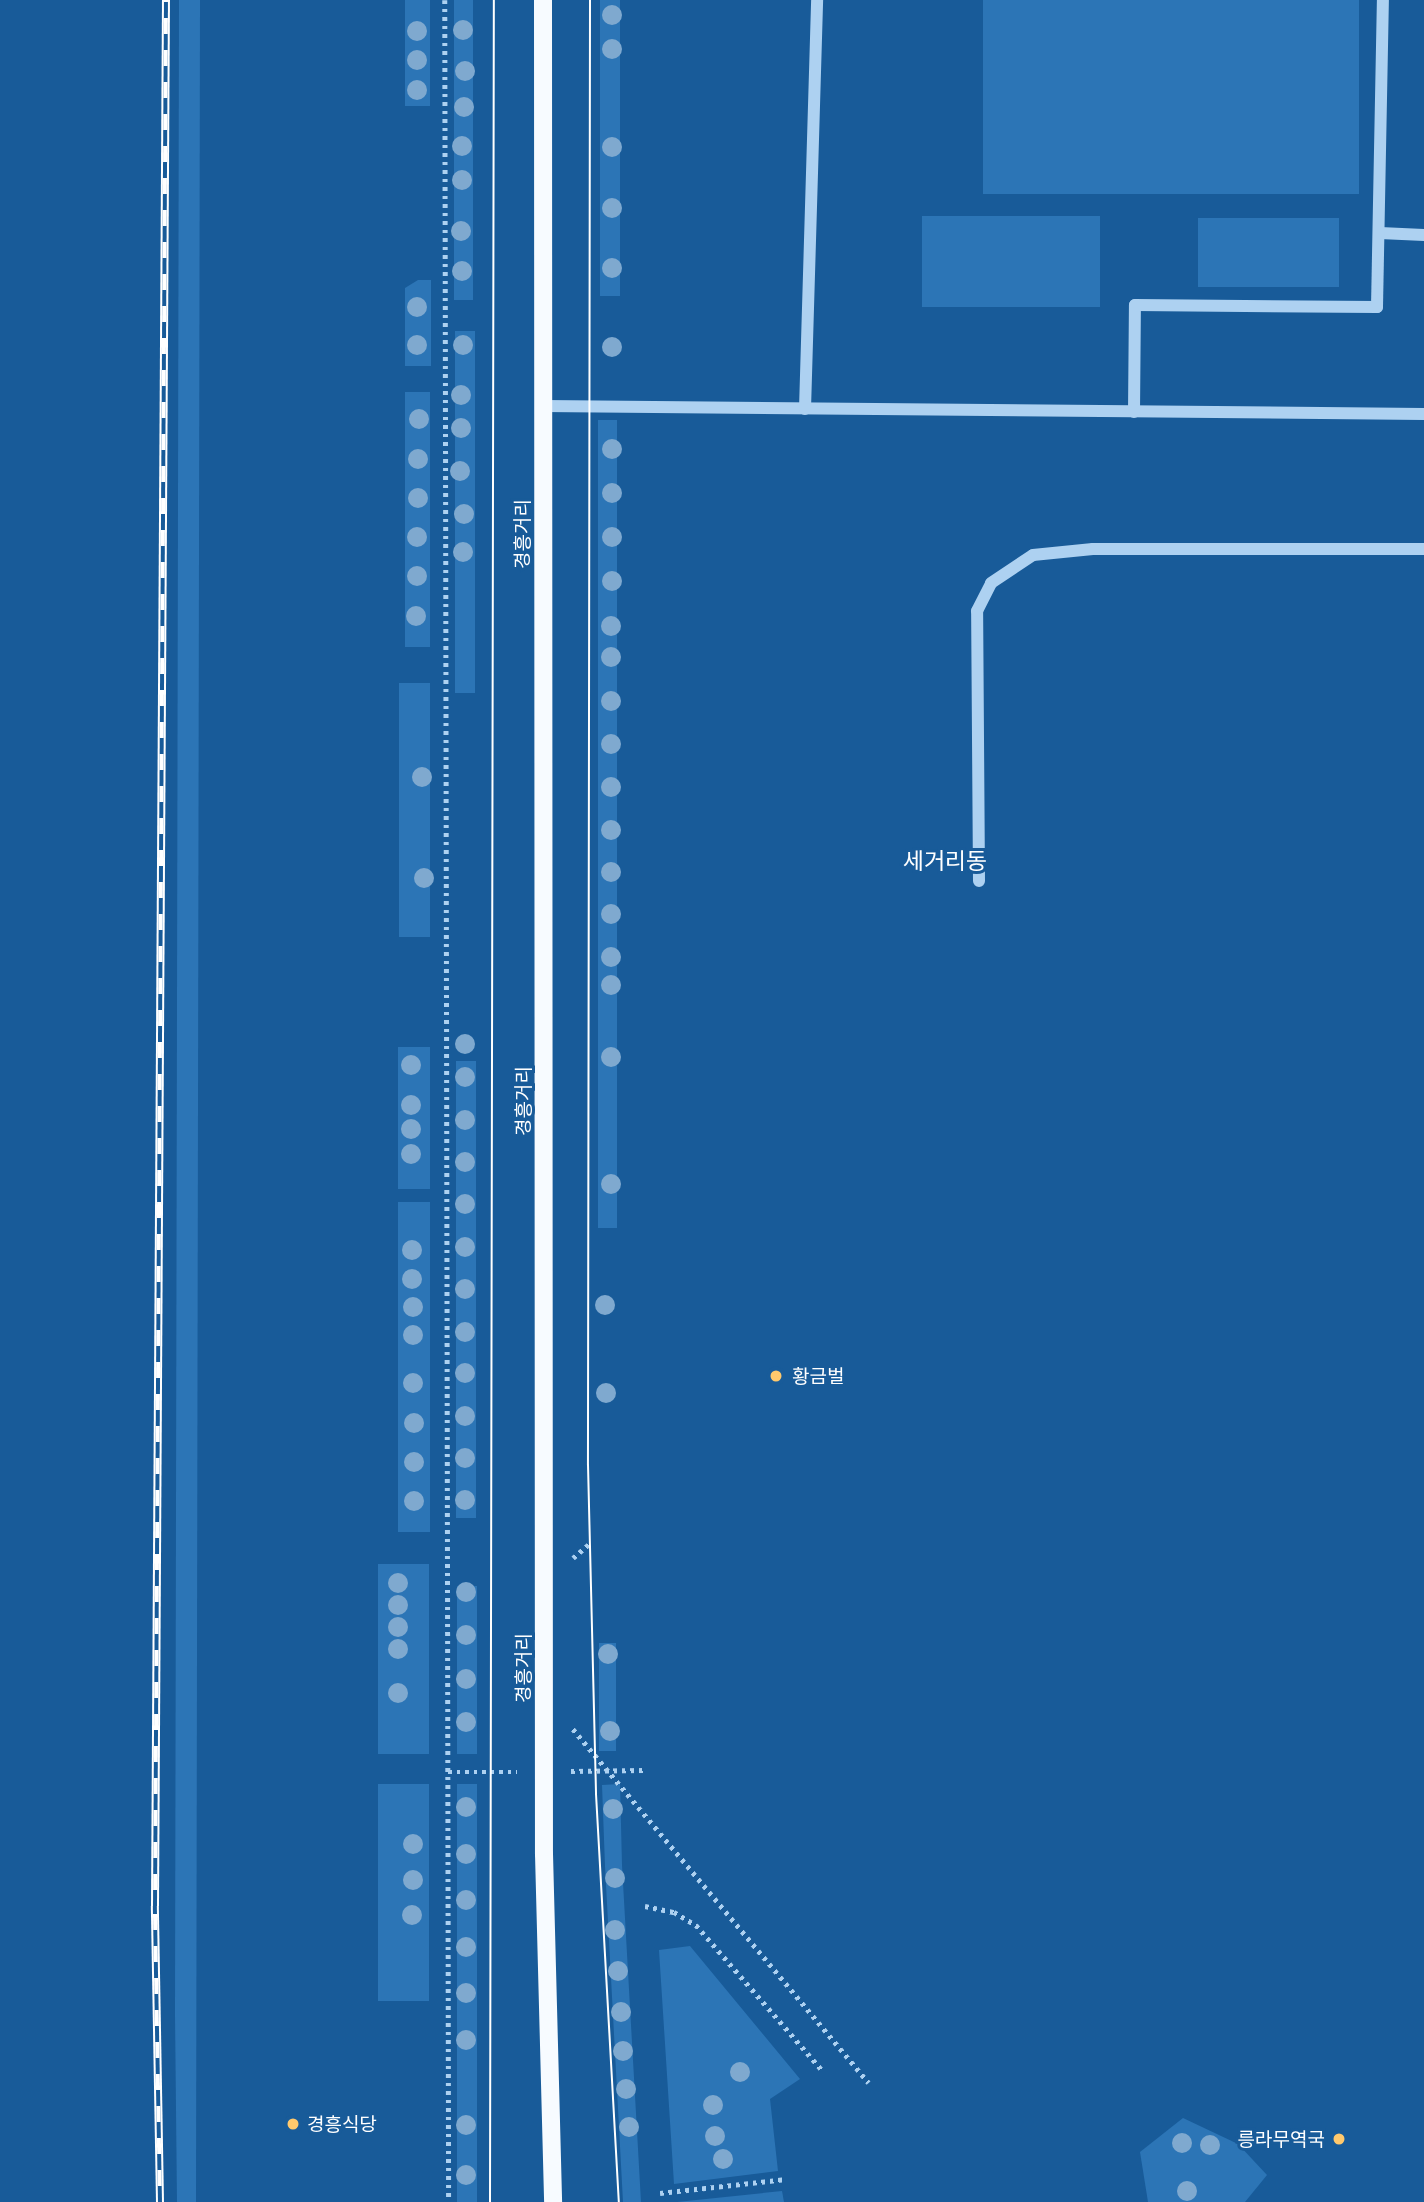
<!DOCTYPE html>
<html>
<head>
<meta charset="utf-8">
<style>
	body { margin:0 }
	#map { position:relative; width:1424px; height:2202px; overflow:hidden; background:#185b99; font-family:"Golos Text","Noto Sans KR",sans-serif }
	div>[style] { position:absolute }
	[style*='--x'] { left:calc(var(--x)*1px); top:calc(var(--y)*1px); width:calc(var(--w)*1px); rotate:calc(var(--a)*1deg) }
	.green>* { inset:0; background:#2c75b6; transform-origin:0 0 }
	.path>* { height:4.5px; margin-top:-2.25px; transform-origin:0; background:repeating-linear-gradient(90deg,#add1f1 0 3.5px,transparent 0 8.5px) }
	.minor>* { height:12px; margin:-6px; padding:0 6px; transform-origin:6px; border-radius:6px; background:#add1f1 }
	.major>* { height:18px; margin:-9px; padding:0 9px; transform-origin:9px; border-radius:9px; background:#f7fbff }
	.tram>* { height:2px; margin:-1px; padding:0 1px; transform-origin:1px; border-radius:1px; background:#fff }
	.rail>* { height:8px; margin-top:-4px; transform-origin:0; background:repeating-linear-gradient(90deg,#185b99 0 16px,#fff 0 32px); box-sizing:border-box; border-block:2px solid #fff }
	.trees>* { width:20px; height:20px; margin:-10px; border-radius:50%; background:#7fa9cf }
	.dots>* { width:19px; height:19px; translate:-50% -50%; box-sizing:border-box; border:4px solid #185b99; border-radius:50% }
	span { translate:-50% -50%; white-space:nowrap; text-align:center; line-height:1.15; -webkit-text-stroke:6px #185b99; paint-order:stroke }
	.street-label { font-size:19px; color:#fff }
	.poi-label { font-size:19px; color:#fff }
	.left { translate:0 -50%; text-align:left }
	.right { translate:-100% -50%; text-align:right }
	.quarter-label { font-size:23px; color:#fff }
</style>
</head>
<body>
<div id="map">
	<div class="green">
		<i style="clip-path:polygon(179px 0,200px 0,196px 2202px,177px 2202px,175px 2014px)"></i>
		<i style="left:405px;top:0;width:25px;height:106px"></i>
		<i style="left:454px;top:0;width:19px;height:300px"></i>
		<i style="left:600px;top:0;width:20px;height:296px"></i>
		<i style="left:983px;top:0;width:376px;height:194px"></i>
		<i style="left:922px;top:216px;width:178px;height:91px"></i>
		<i style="left:1198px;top:218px;width:141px;height:69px"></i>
		<i style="clip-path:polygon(418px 280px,431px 280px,431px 366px,405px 366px,405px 288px)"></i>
		<i style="left:455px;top:331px;width:20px;height:362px"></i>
		<i style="left:405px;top:392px;width:25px;height:255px"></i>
		<i style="left:617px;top:420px;width:808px;height:19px;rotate:90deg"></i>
		<i style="left:399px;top:683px;width:31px;height:254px"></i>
		<i style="left:398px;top:1047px;width:32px;height:142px"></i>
		<i style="left:456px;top:1061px;width:20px;height:457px"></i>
		<i style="left:398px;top:1202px;width:32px;height:330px"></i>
		<i style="left:378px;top:1564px;width:51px;height:190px"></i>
		<i style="left:457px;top:1586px;width:20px;height:168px"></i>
		<i style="left:599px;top:1643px;width:17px;height:108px"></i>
		<i style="left:378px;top:1784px;width:51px;height:217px"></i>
		<i style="left:457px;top:1784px;width:20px;height:418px"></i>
		<i style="clip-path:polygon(620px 1784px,622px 1865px,641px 2202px,623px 2202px,605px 1866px,602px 1785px)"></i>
		<i style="clip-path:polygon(690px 1946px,800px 2079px,770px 2099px,778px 2171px,674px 2184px,659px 1950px)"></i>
		<i style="clip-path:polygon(1183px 2118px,1238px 2144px,1267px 2175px,1245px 2202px,1148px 2202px,1140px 2152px)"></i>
		<i style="clip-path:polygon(782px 2191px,784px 2202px,677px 2202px)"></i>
	</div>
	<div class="path">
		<i style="--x:445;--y:0;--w:2202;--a:89.9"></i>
		<i style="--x:573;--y:1558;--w:21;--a:-41"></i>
		<i style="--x:573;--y:1729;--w:461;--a:50.1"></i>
		<i style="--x:571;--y:1771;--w:73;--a:-0.8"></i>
		<i style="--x:448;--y:1772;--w:69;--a:0"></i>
		<i style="--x:645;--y:1906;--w:30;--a:12"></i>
		<i style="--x:674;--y:1912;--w:26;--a:31"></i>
		<i style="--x:696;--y:1925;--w:194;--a:49"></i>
		<i style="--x:660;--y:2193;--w:127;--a:-6.3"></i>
	</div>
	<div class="minor">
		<i style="--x:1380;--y:233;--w:44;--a:2.6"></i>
		<i style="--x:543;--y:406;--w:881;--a:0.52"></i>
		<i style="--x:805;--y:409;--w:409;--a:-88.3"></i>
		<i style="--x:1134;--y:412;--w:107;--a:-89.5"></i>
		<i style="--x:1135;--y:305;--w:242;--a:0.5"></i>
		<i style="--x:1377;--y:307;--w:307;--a:-88.9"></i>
		<i style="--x:979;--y:881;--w:270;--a:-90.4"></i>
		<i style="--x:977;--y:611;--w:31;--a:-63"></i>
		<i style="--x:991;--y:583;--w:50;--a:-33.7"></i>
		<i style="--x:1033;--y:555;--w:60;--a:-5.7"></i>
		<i style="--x:1093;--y:549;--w:331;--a:0"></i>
	</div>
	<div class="major">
		<i style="--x:543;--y:0;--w:1854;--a:89.97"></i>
		<i style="--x:544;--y:1854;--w:348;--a:88.5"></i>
	</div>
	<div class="tram">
		<i style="--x:590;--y:0;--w:1465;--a:90.08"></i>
		<i style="--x:588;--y:1465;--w:329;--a:88.6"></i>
		<i style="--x:596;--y:1794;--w:409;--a:86.8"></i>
		<i style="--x:490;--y:2202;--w:2202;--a:-89.9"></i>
	</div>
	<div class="rail">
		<i style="--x:160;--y:2202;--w:296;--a:-91"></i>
		<i style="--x:155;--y:1906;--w:1906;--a:-89.67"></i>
	</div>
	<div class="trees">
		<i style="left:612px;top:15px"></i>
		<i style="left:463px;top:30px"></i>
		<i style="left:417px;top:31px"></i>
		<i style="left:612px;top:49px"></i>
		<i style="left:417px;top:60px"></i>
		<i style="left:465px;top:71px"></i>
		<i style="left:417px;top:90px"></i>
		<i style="left:464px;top:107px"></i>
		<i style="left:462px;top:146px"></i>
		<i style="left:612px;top:147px"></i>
		<i style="left:462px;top:180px"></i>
		<i style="left:612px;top:208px"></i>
		<i style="left:461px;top:231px"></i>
		<i style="left:612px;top:268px"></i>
		<i style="left:462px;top:271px"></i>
		<i style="left:417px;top:307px"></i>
		<i style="left:417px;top:345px"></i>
		<i style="left:463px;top:345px"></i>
		<i style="left:612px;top:347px"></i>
		<i style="left:461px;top:395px"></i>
		<i style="left:419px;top:419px"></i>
		<i style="left:461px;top:428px"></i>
		<i style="left:612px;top:449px"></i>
		<i style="left:418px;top:459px"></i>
		<i style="left:460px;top:471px"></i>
		<i style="left:612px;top:493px"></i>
		<i style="left:418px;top:498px"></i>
		<i style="left:464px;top:514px"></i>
		<i style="left:417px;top:537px"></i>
		<i style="left:612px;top:537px"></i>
		<i style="left:463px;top:552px"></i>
		<i style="left:417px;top:576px"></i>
		<i style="left:612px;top:581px"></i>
		<i style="left:416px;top:616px"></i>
		<i style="left:611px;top:626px"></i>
		<i style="left:611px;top:657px"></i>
		<i style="left:611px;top:701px"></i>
		<i style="left:611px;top:744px"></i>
		<i style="left:422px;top:777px"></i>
		<i style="left:611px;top:787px"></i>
		<i style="left:611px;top:830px"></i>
		<i style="left:611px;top:872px"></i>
		<i style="left:424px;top:878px"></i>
		<i style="left:611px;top:914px"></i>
		<i style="left:611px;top:957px"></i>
		<i style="left:611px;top:985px"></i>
		<i style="left:465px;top:1044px"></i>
		<i style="left:611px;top:1057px"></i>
		<i style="left:411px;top:1065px"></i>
		<i style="left:465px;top:1077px"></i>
		<i style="left:411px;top:1105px"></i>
		<i style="left:465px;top:1120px"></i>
		<i style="left:411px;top:1129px"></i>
		<i style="left:411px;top:1154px"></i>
		<i style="left:465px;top:1162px"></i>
		<i style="left:611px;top:1184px"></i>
		<i style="left:465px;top:1204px"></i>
		<i style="left:465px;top:1247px"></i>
		<i style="left:412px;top:1250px"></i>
		<i style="left:412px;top:1279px"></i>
		<i style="left:465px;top:1289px"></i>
		<i style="left:605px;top:1305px"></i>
		<i style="left:413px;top:1307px"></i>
		<i style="left:465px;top:1332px"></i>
		<i style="left:413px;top:1335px"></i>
		<i style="left:465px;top:1373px"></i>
		<i style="left:413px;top:1383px"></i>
		<i style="left:606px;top:1393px"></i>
		<i style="left:465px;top:1416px"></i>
		<i style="left:414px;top:1423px"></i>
		<i style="left:465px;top:1458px"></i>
		<i style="left:414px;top:1462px"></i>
		<i style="left:465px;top:1500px"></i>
		<i style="left:414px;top:1501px"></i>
		<i style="left:398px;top:1583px"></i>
		<i style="left:466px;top:1592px"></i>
		<i style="left:398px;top:1605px"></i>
		<i style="left:398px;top:1627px"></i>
		<i style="left:466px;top:1635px"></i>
		<i style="left:398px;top:1649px"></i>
		<i style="left:608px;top:1654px"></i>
		<i style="left:466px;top:1679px"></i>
		<i style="left:398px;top:1693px"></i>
		<i style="left:466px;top:1722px"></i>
		<i style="left:610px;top:1731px"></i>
		<i style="left:466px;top:1807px"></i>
		<i style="left:613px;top:1809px"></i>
		<i style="left:413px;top:1844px"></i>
		<i style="left:466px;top:1854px"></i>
		<i style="left:615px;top:1878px"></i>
		<i style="left:413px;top:1880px"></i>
		<i style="left:466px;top:1900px"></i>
		<i style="left:412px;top:1915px"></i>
		<i style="left:615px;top:1930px"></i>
		<i style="left:466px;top:1947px"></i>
		<i style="left:618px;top:1971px"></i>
		<i style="left:466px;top:1993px"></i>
		<i style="left:621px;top:2012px"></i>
		<i style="left:466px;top:2040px"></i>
		<i style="left:623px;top:2051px"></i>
		<i style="left:740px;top:2072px"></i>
		<i style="left:626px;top:2089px"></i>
		<i style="left:713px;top:2105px"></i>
		<i style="left:466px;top:2125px"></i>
		<i style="left:629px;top:2127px"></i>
		<i style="left:715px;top:2136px"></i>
		<i style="left:1182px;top:2143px"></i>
		<i style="left:1210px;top:2145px"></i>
		<i style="left:723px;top:2159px"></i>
		<i style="left:466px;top:2175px"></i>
		<i style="left:1187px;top:2191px"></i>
	</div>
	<div class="dots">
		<i style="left:776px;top:1376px;background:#ffc96d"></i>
		<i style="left:293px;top:2124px;background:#ffc96d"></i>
		<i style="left:1339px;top:2139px;background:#ffc96d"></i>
	</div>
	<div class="street-label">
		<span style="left:522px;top:534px;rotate:-90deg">경흥거리</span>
		<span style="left:523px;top:1101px;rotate:-90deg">경흥거리</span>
		<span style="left:523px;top:1668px;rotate:-90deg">경흥거리</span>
	</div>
	<div class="poi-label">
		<span class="left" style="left:792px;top:1376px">황금벌</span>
		<span class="left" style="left:307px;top:2124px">경흥식당</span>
		<span class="right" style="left:1325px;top:2139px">릉라무역국</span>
	</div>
	<div class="quarter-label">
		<span style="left:945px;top:860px">세거리동</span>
	</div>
</div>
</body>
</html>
